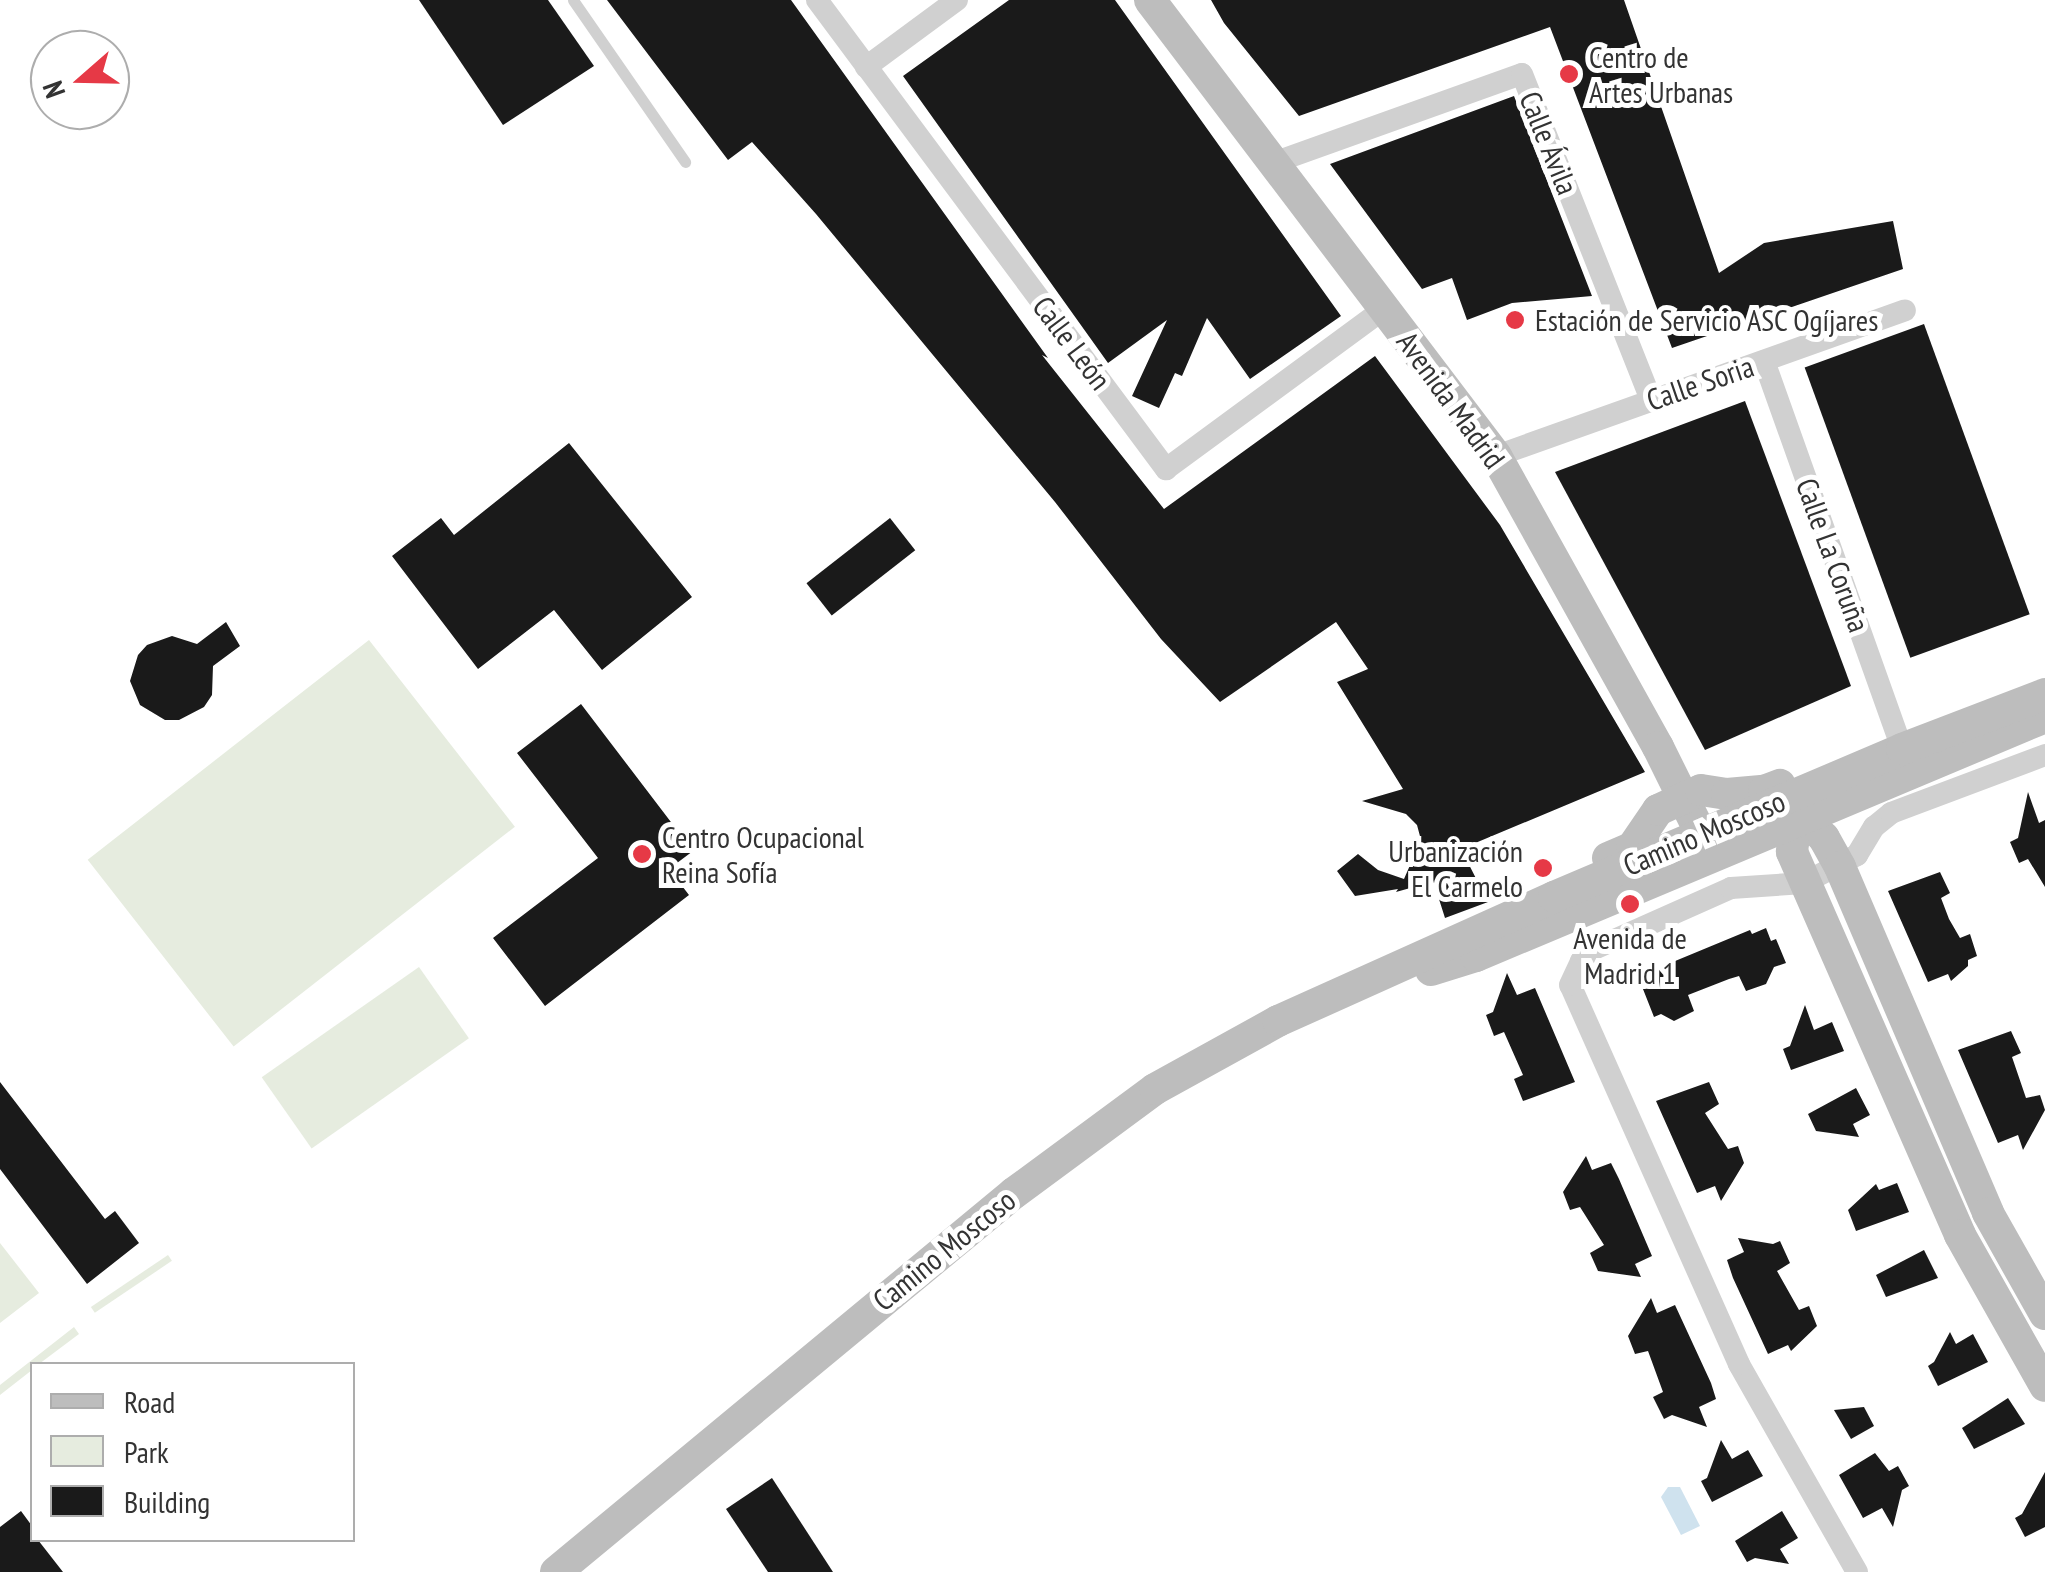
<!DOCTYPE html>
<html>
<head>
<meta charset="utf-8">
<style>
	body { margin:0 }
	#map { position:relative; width:2045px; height:1572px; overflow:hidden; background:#fff; font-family:"PT Sans Narrow",sans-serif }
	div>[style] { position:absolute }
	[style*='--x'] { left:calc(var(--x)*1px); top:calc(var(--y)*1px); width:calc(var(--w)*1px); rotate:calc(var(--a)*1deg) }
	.green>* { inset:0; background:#e6ecdf; transform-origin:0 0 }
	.water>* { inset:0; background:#cfe2ee }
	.building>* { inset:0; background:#1a1a1a; transform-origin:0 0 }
	.lane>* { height:11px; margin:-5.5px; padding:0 5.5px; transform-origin:5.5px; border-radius:5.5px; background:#d0d0d0 }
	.street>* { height:22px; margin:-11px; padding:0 11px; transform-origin:11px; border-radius:11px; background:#d0d0d0 }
	.secondary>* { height:32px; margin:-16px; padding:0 16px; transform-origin:16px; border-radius:16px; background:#bdbdbd }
	.dots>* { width:28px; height:28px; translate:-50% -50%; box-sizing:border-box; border:5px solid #fff; border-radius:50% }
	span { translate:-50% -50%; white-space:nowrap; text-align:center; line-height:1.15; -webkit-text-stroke:10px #fff; paint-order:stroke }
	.poi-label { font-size:30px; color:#333 }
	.left { translate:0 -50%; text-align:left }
	.right { translate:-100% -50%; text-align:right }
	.street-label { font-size:30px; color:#333 }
	.legend { position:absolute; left:30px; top:1362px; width:325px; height:180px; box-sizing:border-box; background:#fff; border:2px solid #adadad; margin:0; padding:12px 18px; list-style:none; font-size:30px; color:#333 }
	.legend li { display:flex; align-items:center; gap:20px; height:50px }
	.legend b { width:50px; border:2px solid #adadad }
	.north { position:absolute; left:30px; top:30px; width:100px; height:100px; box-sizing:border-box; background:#fff; border:2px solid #adadad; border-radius:50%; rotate:250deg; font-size:28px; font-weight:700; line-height:40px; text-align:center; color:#333 }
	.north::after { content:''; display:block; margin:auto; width:35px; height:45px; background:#e63946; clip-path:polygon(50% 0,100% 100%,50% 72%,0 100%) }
</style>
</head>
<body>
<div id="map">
	<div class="green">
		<i style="left:369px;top:640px;width:237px;height:357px;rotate:52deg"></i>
		<i style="left:419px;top:967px;width:87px;height:192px;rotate:55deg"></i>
		<i style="clip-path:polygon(0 1243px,39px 1293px,0 1323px)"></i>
		<i style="left:168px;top:1255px;width:7px;height:93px;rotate:56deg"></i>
		<i style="clip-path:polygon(74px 1327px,79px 1334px,39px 1364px,32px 1364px,32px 1370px,0 1395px,0 1385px)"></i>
	</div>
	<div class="water">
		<i style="clip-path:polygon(1668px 1487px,1680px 1487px,1700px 1526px,1681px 1535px,1661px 1497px)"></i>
	</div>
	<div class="building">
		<i style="clip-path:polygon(419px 0,548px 0,594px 66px,503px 125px)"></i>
		<i style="clip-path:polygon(607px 0,791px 0,1048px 358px,1042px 355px,1164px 509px,1375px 356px,1500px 525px,1645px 772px,1461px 849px,1488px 902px,1445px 918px,1431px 874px,1415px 882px,1421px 885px,1396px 892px,1398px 889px,1355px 896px,1337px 871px,1358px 854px,1378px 870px,1404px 879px,1421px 840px,1417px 825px,1406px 814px,1362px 801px,1403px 789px,1337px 682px,1368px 669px,1336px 622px,1220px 702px,1161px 639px,1055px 502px,816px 214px,752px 142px,728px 160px)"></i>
		<i style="clip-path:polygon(1009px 0,1115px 0,1341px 316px,1250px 379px,1207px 318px,1182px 376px,1175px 373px,1159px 408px,1132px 396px,1167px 320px,1108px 363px,903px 76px)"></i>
		<i style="clip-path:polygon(1211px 0,1624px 0,1719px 273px,1764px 243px,1893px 221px,1903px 269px,1672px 348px,1550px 27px,1299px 116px,1224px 23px)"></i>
		<i style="clip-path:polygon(1514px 96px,1592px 296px,1512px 303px,1467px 320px,1452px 278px,1422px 289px,1330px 164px)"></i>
		<i style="left:1924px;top:324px;width:309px;height:127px;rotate:70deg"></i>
		<i style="clip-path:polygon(1745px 401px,1851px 686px,1705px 750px,1555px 472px)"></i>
		<i style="clip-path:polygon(569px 443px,692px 597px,602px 670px,554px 610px,478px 669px,392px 556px,441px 518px,454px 535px)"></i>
		<i style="left:890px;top:518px;width:41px;height:106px;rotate:52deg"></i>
		<i style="clip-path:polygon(226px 622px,240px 646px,213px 666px,212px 695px,204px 707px,179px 720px,165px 720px,140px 705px,130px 681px,138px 655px,147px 645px,172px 636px,197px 644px)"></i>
		<i style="clip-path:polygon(581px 704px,693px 851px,669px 869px,689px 895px,545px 1006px,493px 938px,598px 858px,517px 753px)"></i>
		<i style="clip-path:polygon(2028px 792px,2039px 823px,2045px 820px,2045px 887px,2028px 859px,2019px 863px,2010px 842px,2018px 838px)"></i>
		<i style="clip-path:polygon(1940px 872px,1950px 893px,1941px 898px,1949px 919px,1960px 938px,1970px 934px,1977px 956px,1968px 960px,1968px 966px,1951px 981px,1948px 974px,1928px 982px,1888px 891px)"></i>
		<i style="clip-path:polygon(1766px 928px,1771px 941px,1776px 939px,1786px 963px,1774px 967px,1766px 984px,1746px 991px,1739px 976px,1729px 979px,1688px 995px,1694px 1011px,1674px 1021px,1661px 1014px,1654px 1017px,1641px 984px,1655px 979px,1651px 971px,1750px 930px,1752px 934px)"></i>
		<i style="clip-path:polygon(1507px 973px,1517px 995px,1535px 988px,1575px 1082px,1523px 1101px,1514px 1079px,1523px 1075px,1504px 1032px,1494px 1036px,1486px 1015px,1493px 1012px)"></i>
		<i style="clip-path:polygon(1805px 1005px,1814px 1030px,1832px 1022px,1844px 1051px,1791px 1070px,1783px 1049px,1790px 1046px)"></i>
		<i style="clip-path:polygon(2011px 1031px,2021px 1053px,2012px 1057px,2026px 1098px,2040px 1095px,2045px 1110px,2023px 1150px,2018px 1135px,1998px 1143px,1958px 1050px)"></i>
		<i style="clip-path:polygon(0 1082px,105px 1219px,115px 1211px,139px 1243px,87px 1284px,0 1169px)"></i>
		<i style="clip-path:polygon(1709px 1082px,1719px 1104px,1705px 1113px,1728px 1149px,1738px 1146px,1744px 1163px,1721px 1201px,1715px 1186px,1697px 1193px,1656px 1101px)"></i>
		<i style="clip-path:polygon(1856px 1088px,1870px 1115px,1853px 1124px,1859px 1137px,1816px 1131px,1808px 1114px)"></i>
		<i style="clip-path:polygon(1586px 1156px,1592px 1170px,1611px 1163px,1619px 1179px,1652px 1256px,1635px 1264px,1641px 1277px,1598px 1271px,1590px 1253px,1604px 1245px,1580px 1207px,1570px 1210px,1563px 1192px)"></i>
		<i style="clip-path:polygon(1897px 1183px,1909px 1212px,1856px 1231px,1848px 1210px,1876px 1184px,1879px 1190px)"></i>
		<i style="clip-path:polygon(1738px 1238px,1773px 1244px,1780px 1241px,1790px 1263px,1777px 1271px,1799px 1310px,1809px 1306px,1817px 1326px,1791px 1351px,1788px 1345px,1768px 1354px,1733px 1278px,1727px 1260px,1744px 1252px)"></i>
		<i style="clip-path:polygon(1924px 1250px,1938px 1278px,1886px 1297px,1876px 1275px)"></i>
		<i style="clip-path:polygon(1651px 1298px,1657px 1313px,1675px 1305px,1711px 1383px,1716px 1399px,1699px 1407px,1707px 1427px,1672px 1415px,1664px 1419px,1653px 1397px,1663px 1392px,1648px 1351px,1635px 1354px,1628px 1336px)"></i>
		<i style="clip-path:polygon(1950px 1332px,1956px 1344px,1973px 1334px,1988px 1362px,1938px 1386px,1928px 1366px,1934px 1362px)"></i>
		<i style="clip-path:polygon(2008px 1398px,2025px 1424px,1974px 1449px,1962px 1428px)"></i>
		<i style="clip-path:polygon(1864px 1407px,1874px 1426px,1851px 1439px,1834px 1410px)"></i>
		<i style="clip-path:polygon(1721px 1440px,1732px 1459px,1748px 1450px,1763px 1476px,1712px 1502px,1701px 1481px,1707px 1478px)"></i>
		<i style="clip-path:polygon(1875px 1453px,1889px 1471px,1898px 1466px,1909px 1486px,1902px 1490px,1893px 1527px,1882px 1508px,1863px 1518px,1839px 1475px)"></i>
		<i style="clip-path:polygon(2045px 1472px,2045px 1527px,2025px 1537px,2015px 1518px,2022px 1514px)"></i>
		<i style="clip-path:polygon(772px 1478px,833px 1572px,768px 1572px,726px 1509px)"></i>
		<i style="clip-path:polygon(21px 1511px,32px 1526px,32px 1540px,38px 1540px,63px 1572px,0 1572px,0 1527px)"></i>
		<i style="clip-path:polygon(1782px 1511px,1798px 1538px,1780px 1549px,1789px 1564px,1755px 1558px,1747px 1562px,1735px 1541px)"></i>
	</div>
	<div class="lane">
		<i style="--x:573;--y:0;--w:197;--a:55.3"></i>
	</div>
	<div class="street">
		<i style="--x:817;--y:0;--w:585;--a:53.35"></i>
		<i style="--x:1166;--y:469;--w:270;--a:-36.3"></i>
		<i style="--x:866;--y:67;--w:113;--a:-36.4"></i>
		<i style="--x:1273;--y:163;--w:264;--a:-19.7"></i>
		<i style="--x:1522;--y:74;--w:351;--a:68.4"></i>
		<i style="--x:1764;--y:361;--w:412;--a:70.4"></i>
		<i style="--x:1496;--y:456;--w:434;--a:-19.6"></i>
		<i style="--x:1857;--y:1572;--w:239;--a:-119.6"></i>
		<i style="--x:1739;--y:1364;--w:415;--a:-114"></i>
		<i style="--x:1570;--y:985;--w:26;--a:-65"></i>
		<i style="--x:1581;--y:961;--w:18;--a:-43"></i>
		<i style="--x:1594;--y:949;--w:150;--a:-24"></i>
		<i style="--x:1731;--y:888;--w:73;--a:-3.9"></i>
		<i style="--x:1804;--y:883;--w:60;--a:-27.8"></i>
		<i style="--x:1857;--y:855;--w:33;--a:-59"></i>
		<i style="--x:1874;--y:827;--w:22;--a:-39"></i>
		<i style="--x:1891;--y:813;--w:165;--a:-20.6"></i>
	</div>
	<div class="secondary">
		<i style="--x:1150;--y:0;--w:572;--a:52.81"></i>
		<i style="--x:1496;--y:456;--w:333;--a:60.9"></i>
		<i style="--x:1658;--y:747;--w:97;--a:63.7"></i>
		<i style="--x:1832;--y:792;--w:15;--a:157"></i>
		<i style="--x:1818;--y:798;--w:30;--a:135"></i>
		<i style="--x:1797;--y:819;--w:33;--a:99"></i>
		<i style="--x:1792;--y:852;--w:418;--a:66.3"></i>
		<i style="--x:1960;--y:1235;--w:173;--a:60.6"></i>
		<i style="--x:1781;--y:816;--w:31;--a:17"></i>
		<i style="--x:1811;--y:825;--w:18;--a:45"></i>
		<i style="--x:1824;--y:838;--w:33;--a:61"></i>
		<i style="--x:1840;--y:867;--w:376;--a:66.8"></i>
		<i style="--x:1988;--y:1213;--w:116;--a:60.6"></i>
		<i style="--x:1608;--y:858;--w:26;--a:-23"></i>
		<i style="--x:1632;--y:848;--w:46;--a:-55.6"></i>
		<i style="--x:1658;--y:810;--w:47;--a:-24.9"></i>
		<i style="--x:1701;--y:790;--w:26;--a:9"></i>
		<i style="--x:1727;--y:794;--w:37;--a:-5"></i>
		<i style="--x:1764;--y:791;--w:17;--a:-21"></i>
		<i style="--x:1431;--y:970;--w:47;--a:-17.3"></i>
		<i style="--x:1476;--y:956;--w:617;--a:-22.78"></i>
		<i style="--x:556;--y:1572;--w:594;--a:-39.61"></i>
		<i style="--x:1014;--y:1193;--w:175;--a:-36.4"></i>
		<i style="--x:1155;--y:1089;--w:141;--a:-28.9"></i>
		<i style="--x:1278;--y:1021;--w:303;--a:-24.2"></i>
		<i style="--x:1554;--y:897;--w:378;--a:-23"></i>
		<i style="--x:1902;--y:749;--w:153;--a:-21"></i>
	</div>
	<div class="dots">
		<i style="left:1569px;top:74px;background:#e63946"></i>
		<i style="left:1515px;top:320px;background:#e63946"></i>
		<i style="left:642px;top:854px;background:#e63946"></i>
		<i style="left:1543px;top:868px;background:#e63946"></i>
		<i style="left:1630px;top:904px;background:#e63946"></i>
	</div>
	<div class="poi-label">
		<span class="left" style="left:1589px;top:74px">Centro de<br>Artes Urbanas</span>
		<span class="left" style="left:1535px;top:320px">Estación de Servicio ASC Ogíjares</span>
		<span class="left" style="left:662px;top:854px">Centro Ocupacional<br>Reina Sofía</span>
		<span class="right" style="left:1523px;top:868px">Urbanización<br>El Carmelo</span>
		<span style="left:1630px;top:955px">Avenida de<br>Madrid 1</span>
	</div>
	<div class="street-label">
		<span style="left:1549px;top:143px;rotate:68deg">Calle Ávila</span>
		<span style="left:1072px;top:343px;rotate:53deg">Calle León</span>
		<span style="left:1700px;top:383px;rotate:-19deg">Calle Soria</span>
		<span style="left:1451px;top:400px;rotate:54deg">Avenida Madrid</span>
		<span style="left:1833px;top:555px;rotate:70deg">Calle La Coruña</span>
		<span style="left:1704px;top:833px;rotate:-23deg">Camino Moscoso</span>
		<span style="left:944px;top:1250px;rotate:-39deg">Camino Moscoso</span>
	</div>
	<ul class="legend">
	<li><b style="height:12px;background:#bdbdbd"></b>Road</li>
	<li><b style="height:28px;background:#e6ecdf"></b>Park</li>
	<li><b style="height:28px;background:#1a1a1a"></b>Building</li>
	</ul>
	<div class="north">N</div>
</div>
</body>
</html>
